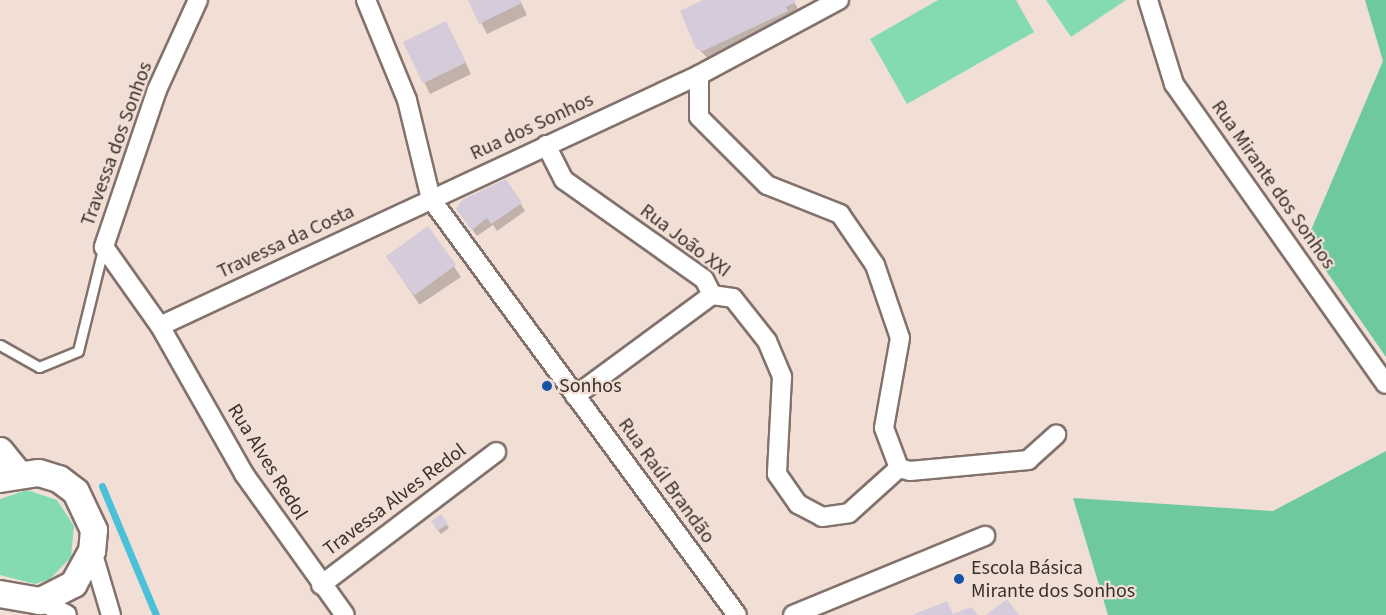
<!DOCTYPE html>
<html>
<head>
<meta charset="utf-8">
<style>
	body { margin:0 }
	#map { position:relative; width:1386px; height:615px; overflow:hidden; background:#f1dfd6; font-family:"Source Sans 3",sans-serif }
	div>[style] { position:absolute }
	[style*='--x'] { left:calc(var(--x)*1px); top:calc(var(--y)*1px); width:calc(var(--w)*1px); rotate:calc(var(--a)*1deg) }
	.green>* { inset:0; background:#85dbb1 }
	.forest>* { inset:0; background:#6eca9e }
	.shadow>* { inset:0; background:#0003; transform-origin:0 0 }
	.stream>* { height:7px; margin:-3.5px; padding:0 3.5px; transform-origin:3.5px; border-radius:3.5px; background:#4ac1d9 }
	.building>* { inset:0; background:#d5cbda; transform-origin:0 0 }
	.roads { filter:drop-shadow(2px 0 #82726b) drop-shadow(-2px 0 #82726b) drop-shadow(0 2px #82726b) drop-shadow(0 -2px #82726b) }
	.service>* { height:9px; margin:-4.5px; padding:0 4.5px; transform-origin:4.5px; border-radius:4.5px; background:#fff }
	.minor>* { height:18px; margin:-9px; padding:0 9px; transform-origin:9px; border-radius:9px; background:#fff }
	.secondary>* { height:26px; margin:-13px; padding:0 13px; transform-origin:13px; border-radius:13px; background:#fff }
	.dots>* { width:16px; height:16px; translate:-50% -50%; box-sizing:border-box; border:3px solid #f1dfd6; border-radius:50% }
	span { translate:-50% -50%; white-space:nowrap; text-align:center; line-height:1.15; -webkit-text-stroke:4.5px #f1dfd6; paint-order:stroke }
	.street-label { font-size:20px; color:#37302c }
	.poi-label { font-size:20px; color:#37302c }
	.left { translate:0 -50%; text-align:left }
</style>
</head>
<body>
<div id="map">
	<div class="green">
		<i style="clip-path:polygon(938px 0,1016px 0,1034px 32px,907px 104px,870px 39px)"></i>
		<i style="clip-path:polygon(1046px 0,1126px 0,1071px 37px)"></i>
		<i style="clip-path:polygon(27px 490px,57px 500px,74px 526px,71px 557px,50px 579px,35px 584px,0 575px,0 499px)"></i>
	</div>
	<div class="forest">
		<i style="clip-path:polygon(1365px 0,1386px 0,1386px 357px,1306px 242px,1383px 61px)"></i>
		<i style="clip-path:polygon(1386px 451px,1386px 615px,1108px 615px,1073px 498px,1273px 511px)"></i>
	</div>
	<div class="shadow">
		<i style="clip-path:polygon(469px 0,520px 0,527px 15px,487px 34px)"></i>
		<i style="clip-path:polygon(706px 0,793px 0,801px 14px,710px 61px,698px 48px)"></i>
		<i style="clip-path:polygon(452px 34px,471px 74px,430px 94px,405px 43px)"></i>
		<i style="clip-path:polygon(520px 203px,525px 211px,497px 231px,493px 225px,477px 236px,463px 216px)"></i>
		<i style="left:428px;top:228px;width:59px;height:50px;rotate:56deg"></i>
		<i style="clip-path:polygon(434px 525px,447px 525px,449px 528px,441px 534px)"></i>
	</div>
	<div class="stream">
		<i style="--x:102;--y:486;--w:140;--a:67.3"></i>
	</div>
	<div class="building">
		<i style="clip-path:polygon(468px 0,520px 0,522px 3px,479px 24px)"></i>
		<i style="clip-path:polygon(703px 0,794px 0,796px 2px,786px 7px,788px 11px,703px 51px,696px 49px,680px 11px)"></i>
		<i style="left:446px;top:21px;width:46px;height:48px;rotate:64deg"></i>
		<i style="clip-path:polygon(506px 179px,522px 203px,491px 224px,487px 218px,472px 230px,456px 209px,462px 200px)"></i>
		<i style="left:428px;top:226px;width:48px;height:52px;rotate:54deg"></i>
		<i style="left:441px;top:514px;width:12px;height:12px;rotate:55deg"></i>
		<i style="clip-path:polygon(1007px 599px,1019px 615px,986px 615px)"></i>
		<i style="clip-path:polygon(947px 601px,953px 614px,971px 607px,978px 615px,912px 615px)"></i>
	</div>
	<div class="roads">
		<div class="service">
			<i style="--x:0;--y:345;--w:45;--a:29.4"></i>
			<i style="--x:39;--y:367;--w:42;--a:-22.3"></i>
			<i style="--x:78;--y:351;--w:105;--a:-76.2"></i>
		</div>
		<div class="minor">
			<i style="--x:198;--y:0;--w:99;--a:114.5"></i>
			<i style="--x:157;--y:90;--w:166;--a:108.7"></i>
			<i style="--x:104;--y:247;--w:97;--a:54.7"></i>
			<i style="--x:160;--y:326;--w:170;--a:60.4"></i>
			<i style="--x:244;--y:474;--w:173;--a:54.4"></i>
			<i style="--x:366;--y:0;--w:108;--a:67.7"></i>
			<i style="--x:407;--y:100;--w:102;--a:76.4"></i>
			<i style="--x:431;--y:199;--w:516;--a:53.66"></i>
			<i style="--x:1148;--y:0;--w:88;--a:72.8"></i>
			<i style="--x:1174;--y:84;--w:367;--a:54.8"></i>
			<i style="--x:699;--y:75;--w:42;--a:90"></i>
			<i style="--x:699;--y:117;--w:96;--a:45"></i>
			<i style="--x:767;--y:185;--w:79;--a:21.7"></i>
			<i style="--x:840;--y:214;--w:62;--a:55.5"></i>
			<i style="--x:875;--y:265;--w:77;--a:71.1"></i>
			<i style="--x:900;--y:338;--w:91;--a:100.1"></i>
			<i style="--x:884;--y:428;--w:43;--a:69.4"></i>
			<i style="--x:546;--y:145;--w:39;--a:63"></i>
			<i style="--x:564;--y:180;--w:171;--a:35.3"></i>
			<i style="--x:704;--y:279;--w:18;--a:63"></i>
			<i style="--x:712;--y:295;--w:21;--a:8"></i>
			<i style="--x:733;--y:298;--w:55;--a:51.7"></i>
			<i style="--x:767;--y:341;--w:39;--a:67"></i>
			<i style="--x:782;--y:377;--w:97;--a:93"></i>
			<i style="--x:777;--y:474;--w:37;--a:55"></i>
			<i style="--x:798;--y:504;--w:27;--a:28"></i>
			<i style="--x:822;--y:517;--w:27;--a:-8"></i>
			<i style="--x:849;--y:513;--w:67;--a:-42"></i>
			<i style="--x:160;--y:326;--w:595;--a:-24.97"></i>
			<i style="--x:699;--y:75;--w:159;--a:-28.2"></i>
			<i style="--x:575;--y:396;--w:170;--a:-36.4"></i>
			<i style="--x:899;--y:468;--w:11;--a:15"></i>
			<i style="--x:910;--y:471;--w:119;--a:-5.3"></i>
			<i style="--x:1028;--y:460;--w:38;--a:-42"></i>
			<i style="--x:92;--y:551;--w:67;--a:73.5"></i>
			<i style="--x:321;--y:585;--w:220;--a:-37.2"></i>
			<i style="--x:40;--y:601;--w:30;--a:27"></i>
			<i style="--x:793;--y:615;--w:208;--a:-22.4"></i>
		</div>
		<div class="secondary">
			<i style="--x:0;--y:451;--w:28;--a:51"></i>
			<i style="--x:0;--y:479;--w:39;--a:-9"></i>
			<i style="--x:39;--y:473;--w:21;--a:17"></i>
			<i style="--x:59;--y:479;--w:21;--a:37"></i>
			<i style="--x:76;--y:492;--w:42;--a:64.7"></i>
			<i style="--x:94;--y:530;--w:21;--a:95"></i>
			<i style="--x:92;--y:551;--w:38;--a:119"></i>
			<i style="--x:74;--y:584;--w:38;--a:153"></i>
			<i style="--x:40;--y:601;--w:41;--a:-170.1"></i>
		</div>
	</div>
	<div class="dots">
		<i style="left:547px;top:386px;background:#1553a4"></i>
		<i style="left:959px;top:579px;background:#1553a4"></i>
	</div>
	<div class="street-label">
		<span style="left:532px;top:127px;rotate:-25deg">Rua dos Sonhos</span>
		<span style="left:117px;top:144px;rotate:-70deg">Travessa dos Sonhos</span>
		<span style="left:1273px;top:185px;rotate:55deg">Rua Mirante dos Sonhos</span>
		<span style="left:685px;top:241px;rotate:37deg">Rua João XXI</span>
		<span style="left:286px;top:242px;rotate:-25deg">Travessa da Costa</span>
		<span style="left:267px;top:462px;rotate:58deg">Rua Alves Redol</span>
		<span style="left:666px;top:481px;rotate:54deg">Rua Raúl Brandão</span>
		<span style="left:395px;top:500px;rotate:-37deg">Travessa Alves Redol</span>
	</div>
	<div class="poi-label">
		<span class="left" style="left:559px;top:386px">Sonhos</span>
		<span class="left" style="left:971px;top:580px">Escola Básica<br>Mirante dos Sonhos</span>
	</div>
</div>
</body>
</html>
